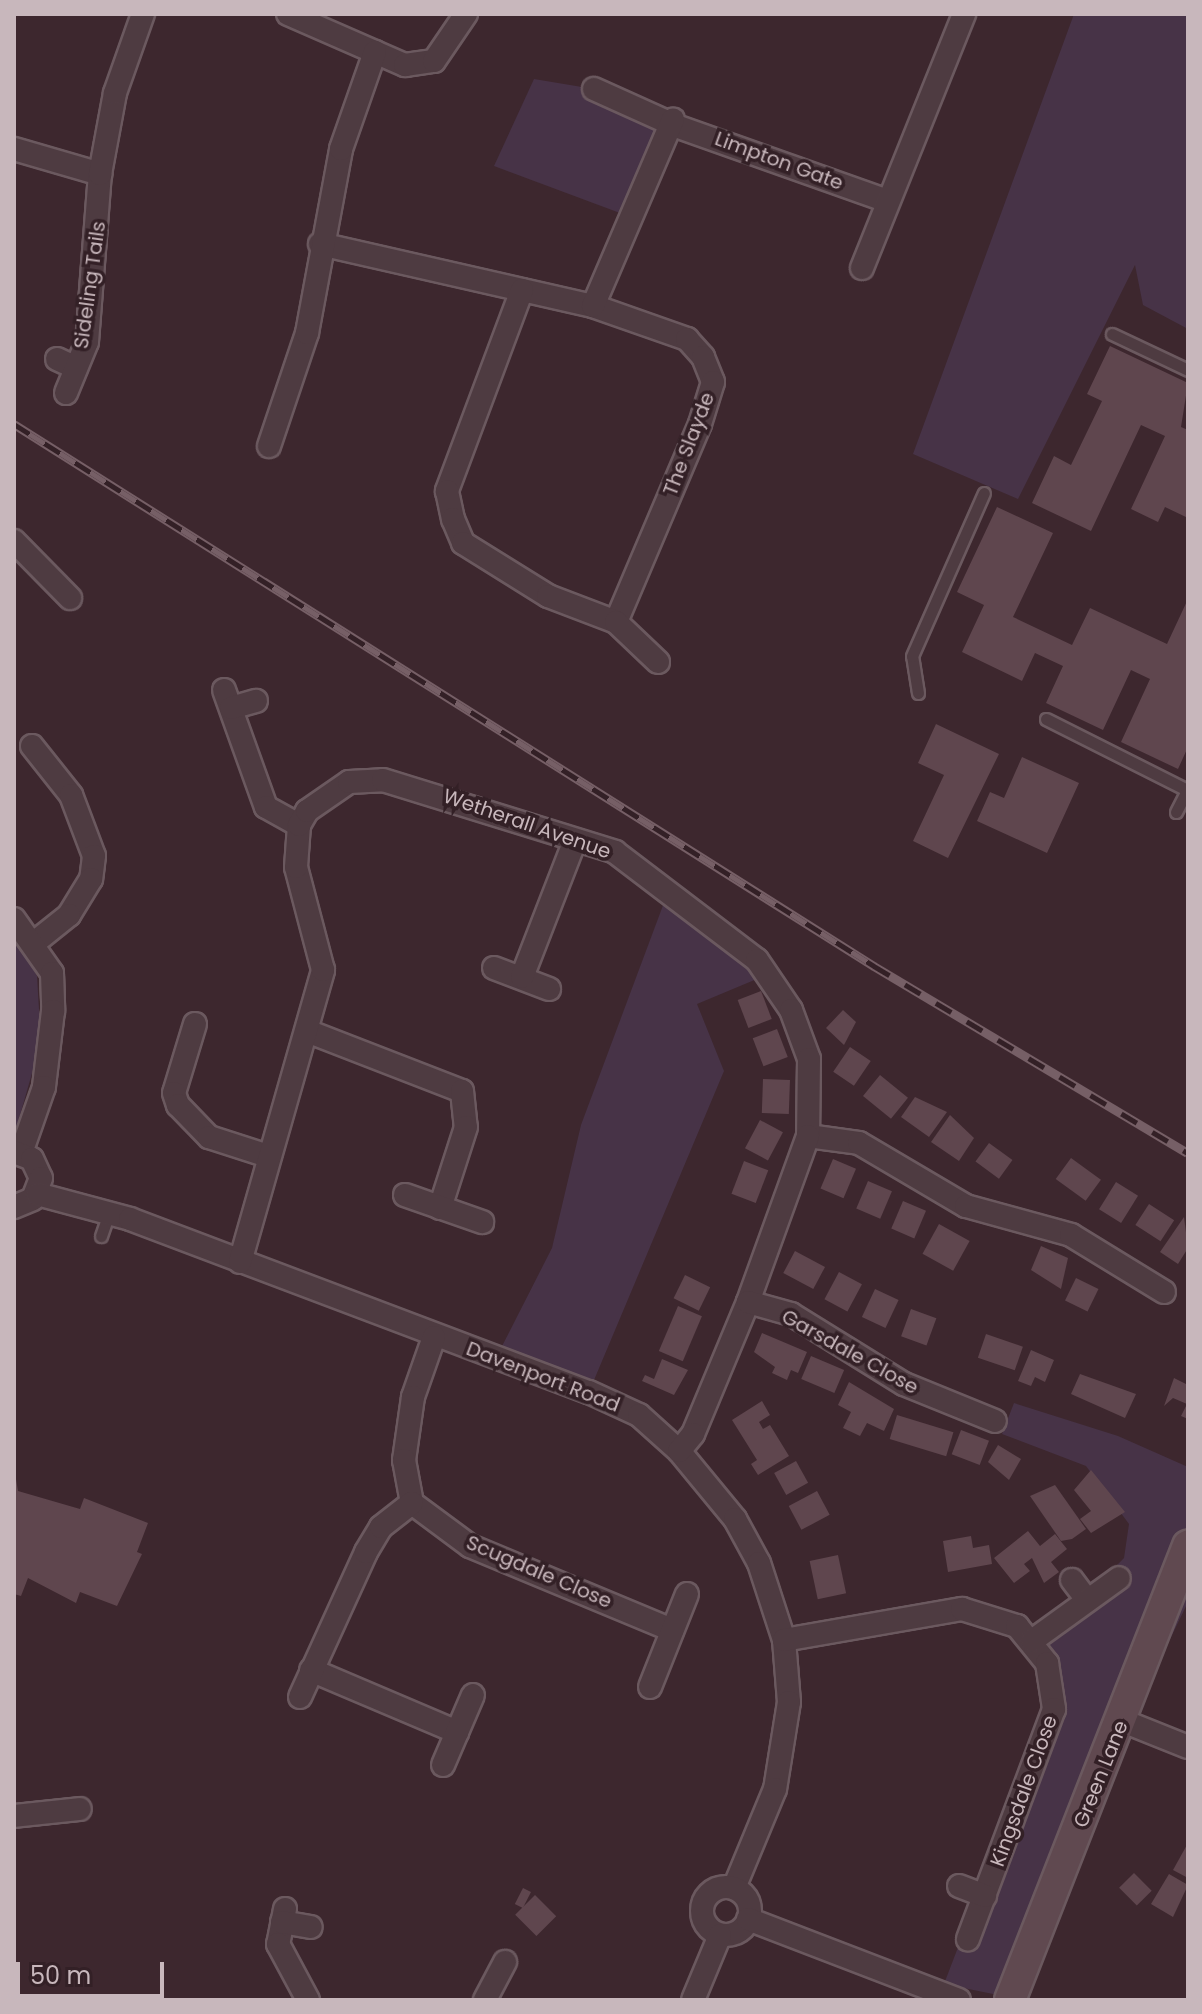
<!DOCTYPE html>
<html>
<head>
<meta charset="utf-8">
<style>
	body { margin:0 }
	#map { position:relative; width:1202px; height:2014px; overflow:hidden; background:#3d272e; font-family:Poppins,sans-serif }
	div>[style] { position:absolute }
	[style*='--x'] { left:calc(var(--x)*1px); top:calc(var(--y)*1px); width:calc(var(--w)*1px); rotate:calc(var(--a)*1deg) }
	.green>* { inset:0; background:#473347 }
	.building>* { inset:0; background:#5f464e; transform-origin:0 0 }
	.roads { filter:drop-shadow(2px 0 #6b595f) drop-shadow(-2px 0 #6b595f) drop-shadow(0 2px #6b595f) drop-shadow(0 -2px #6b595f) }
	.service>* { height:11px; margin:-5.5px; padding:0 5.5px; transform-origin:5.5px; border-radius:5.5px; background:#4e3b41 }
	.minor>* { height:22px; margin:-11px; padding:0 11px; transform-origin:11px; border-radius:11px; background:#4e3b41 }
	.minor>.ring { margin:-11px; padding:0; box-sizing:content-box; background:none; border:22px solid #4e3b41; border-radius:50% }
	.secondary>* { height:30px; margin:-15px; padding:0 15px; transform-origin:15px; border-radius:15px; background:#604950 }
	.rail>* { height:9px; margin-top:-4.5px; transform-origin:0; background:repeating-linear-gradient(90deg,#332026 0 18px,#765f66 0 36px); box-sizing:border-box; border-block:2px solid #765f66 }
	span { translate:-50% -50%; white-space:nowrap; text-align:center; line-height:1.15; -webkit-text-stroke:7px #332026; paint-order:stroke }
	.street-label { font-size:20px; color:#c8b7bc }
	.frame { position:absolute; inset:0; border:16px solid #c8b7bc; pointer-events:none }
	.scale { position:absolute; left:16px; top:1962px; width:148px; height:36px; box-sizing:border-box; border:4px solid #c8b7bc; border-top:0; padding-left:10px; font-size:24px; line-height:28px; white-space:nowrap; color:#c8b7bc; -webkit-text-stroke:6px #332026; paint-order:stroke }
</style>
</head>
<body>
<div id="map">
	<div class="green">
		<i style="clip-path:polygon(1074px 14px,1188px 14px,1188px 329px,1143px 305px,1135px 265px,1018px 499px,913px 454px)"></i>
		<i style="clip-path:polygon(534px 79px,594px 89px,673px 119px,628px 216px,494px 166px)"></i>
		<i style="clip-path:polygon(668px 892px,769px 974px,697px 1004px,724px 1071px,589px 1392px,497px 1356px,552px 1248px,581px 1125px)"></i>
		<i style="clip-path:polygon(14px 932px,37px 976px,41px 1042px,14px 1136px)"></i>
		<i style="clip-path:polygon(1014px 1403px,1118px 1436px,1188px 1467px,1188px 1602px,998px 1995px,944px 1984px,1045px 1720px,1042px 1641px,1124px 1558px,1129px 1524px,1086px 1466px,1002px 1434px)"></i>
	</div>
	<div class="building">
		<i style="clip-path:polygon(1110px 346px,1188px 383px,1181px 427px,1188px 430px,1188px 518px,1165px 507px,1158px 522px,1131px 509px,1165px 436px,1141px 425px,1091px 531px,1032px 503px,1054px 456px,1071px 465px,1102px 401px,1087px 394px)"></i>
		<i style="clip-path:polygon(997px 507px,1053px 533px,1013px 617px,1072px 645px,1090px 608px,1167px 644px,1188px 599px,1188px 747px,1178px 769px,1121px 742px,1150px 679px,1131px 670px,1103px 730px,1046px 703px,1063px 666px,1035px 653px,1022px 681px,962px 652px,984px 605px,957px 592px)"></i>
		<i style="clip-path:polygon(936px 724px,999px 754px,948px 858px,913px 841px,944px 775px,918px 763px)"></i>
		<i style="clip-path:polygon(1022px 757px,1079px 783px,1047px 853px,977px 821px,990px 792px,1004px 798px)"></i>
		<i style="left:761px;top:991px;width:30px;height:25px;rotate:69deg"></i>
		<i style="clip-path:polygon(843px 1010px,856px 1022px,844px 1045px,826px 1028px)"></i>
		<i style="left:777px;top:1029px;width:30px;height:26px;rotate:69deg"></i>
		<i style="left:850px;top:1047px;width:25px;height:30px;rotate:34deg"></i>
		<i style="left:880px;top:1075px;width:36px;height:27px;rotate:39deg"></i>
		<i style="left:763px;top:1079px;width:27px;height:34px;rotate:2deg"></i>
		<i style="clip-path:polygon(915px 1097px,947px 1112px,929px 1137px,901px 1117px)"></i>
		<i style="clip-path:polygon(950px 1115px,974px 1138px,959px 1161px,931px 1142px)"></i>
		<i style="left:760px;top:1120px;width:26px;height:32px;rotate:28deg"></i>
		<i style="left:989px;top:1143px;width:29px;height:23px;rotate:36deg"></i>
		<i style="left:1071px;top:1158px;width:37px;height:26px;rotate:36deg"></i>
		<i style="left:833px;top:1159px;width:25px;height:32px;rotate:23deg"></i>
		<i style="left:744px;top:1161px;width:26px;height:35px;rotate:21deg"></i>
		<i style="left:868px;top:1181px;width:26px;height:30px;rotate:23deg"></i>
		<i style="left:1116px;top:1182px;width:26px;height:32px;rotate:32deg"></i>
		<i style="left:903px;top:1201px;width:25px;height:30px;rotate:23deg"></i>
		<i style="left:1149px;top:1204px;width:30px;height:25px;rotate:33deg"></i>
		<i style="clip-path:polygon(1184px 1217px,1188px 1248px,1178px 1264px,1160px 1252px)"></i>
		<i style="left:939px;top:1224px;width:35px;height:34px;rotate:29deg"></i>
		<i style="clip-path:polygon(1041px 1246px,1068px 1258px,1061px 1289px,1031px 1270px)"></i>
		<i style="left:795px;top:1251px;width:34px;height:25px;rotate:28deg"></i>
		<i style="left:839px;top:1272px;width:26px;height:31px;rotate:28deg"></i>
		<i style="left:685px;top:1275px;width:28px;height:26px;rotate:26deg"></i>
		<i style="left:1076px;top:1278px;width:25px;height:25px;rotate:26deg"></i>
		<i style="left:875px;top:1289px;width:26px;height:31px;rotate:25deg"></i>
		<i style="left:678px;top:1306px;width:26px;height:49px;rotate:23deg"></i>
		<i style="left:911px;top:1309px;width:27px;height:29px;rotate:20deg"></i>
		<i style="clip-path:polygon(762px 1333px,807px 1352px,798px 1373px,791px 1370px,787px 1380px,772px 1373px,775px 1367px,754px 1352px)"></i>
		<i style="left:986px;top:1334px;width:39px;height:25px;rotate:19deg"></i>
		<i style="clip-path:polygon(1031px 1350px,1054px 1360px,1045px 1382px,1035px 1377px,1031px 1386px,1018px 1381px)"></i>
		<i style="left:811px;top:1356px;width:36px;height:25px;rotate:23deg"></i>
		<i style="clip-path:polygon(662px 1359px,688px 1370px,674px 1395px,642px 1381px,645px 1375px,654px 1379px)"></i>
		<i style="clip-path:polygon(1080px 1374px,1136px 1394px,1125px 1418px,1071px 1394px)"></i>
		<i style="clip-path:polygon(1174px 1378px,1188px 1385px,1188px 1419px,1181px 1416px,1187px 1404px,1173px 1398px,1164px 1406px)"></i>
		<i style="clip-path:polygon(849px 1382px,894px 1409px,884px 1431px,867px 1423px,860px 1436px,843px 1428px,851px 1412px,838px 1405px)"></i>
		<i style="clip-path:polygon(762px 1401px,770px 1415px,759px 1422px,763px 1429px,770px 1425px,789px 1456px,758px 1475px,751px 1464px,757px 1460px,732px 1420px)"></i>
		<i style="left:897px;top:1415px;width:59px;height:25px;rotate:17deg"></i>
		<i style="left:961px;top:1430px;width:30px;height:26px;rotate:21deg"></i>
		<i style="clip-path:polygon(998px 1445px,1021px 1459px,1009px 1480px,988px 1462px)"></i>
		<i style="left:796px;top:1461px;width:25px;height:25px;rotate:61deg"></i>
		<i style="clip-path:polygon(14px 1467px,18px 1491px,80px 1509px,84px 1498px,148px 1523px,137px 1552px,142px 1554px,117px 1606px,80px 1592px,76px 1603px,28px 1578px,21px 1596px,14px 1594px)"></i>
		<i style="clip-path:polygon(1091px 1470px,1125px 1512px,1091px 1533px,1080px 1519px,1091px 1511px,1074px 1490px)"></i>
		<i style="clip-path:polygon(1055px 1485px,1086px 1529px,1072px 1539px,1061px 1541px,1030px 1496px)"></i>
		<i style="left:817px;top:1491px;width:27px;height:32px;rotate:62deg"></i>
		<i style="clip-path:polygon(1028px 1531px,1040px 1546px,1055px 1534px,1067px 1549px,1051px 1562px,1059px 1572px,1044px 1583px,1032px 1558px,1024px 1564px,1030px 1571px,1014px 1583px,994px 1558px)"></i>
		<i style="clip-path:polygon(971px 1536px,973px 1548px,989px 1545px,992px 1564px,948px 1572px,943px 1541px)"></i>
		<i style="left:838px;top:1555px;width:39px;height:29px;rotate:78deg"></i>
		<i style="clip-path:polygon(1188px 1843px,1188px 1878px,1173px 1870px)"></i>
		<i style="left:1134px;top:1873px;width:25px;height:21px;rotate:45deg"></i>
		<i style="clip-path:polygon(1169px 1874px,1188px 1885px,1173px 1917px,1151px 1904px)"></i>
		<i style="left:523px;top:1888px;width:9px;height:18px;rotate:27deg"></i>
		<i style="left:535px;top:1895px;width:30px;height:28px;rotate:45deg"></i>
	</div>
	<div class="roads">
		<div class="service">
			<i style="--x:1112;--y:334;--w:84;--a:25.3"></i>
			<i style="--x:918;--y:693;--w:37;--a:-99"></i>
			<i style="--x:912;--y:656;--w:178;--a:-66.2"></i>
			<i style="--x:1046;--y:719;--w:158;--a:26.7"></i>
			<i style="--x:1176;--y:812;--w:27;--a:-63"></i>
			<i style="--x:101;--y:1236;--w:24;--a:-71"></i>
		</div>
		<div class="minor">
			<i style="--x:288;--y:14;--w:128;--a:23.6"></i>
			<i style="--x:405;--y:65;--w:29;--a:-8"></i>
			<i style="--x:434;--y:61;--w:57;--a:-55.8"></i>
			<i style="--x:594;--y:89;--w:90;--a:24.3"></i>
			<i style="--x:676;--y:126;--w:225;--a:19.5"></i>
			<i style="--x:14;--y:149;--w:90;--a:16.2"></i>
			<i style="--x:320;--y:244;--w:280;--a:12.8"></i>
			<i style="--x:593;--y:306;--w:100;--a:19.3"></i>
			<i style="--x:687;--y:339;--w:24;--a:48"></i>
			<i style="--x:703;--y:357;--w:27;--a:68"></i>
			<i style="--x:713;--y:382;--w:44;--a:107.2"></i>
			<i style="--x:700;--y:424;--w:215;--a:113"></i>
			<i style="--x:862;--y:268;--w:274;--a:-68.1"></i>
			<i style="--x:522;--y:290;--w:215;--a:110.5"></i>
			<i style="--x:447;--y:491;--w:29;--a:78"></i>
			<i style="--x:453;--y:519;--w:26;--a:67"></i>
			<i style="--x:463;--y:543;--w:100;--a:31.9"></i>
			<i style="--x:548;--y:596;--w:73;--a:20.9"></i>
			<i style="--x:616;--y:622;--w:58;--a:43.6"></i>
			<i style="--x:593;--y:306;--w:203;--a:-66.8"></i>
			<i style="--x:57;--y:359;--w:21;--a:25"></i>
			<i style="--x:66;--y:393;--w:55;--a:-67.6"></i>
			<i style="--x:87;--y:342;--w:169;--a:-85.6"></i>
			<i style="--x:100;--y:174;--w:82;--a:-79.5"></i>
			<i style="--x:115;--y:93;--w:84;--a:-70.5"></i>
			<i style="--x:269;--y:446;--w:119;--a:-71.4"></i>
			<i style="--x:307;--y:333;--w:187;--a:-79.5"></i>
			<i style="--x:341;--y:149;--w:103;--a:-70.7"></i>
			<i style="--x:14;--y:541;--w:80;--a:45.5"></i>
			<i style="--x:224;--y:690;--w:124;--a:70.3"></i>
			<i style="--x:266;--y:807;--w:38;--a:29"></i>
			<i style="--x:231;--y:708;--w:26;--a:-16"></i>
			<i style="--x:32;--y:746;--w:63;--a:51.5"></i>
			<i style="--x:71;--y:795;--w:65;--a:69.3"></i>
			<i style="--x:94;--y:856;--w:23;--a:97"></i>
			<i style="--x:91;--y:879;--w:42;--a:121.4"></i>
			<i style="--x:69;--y:915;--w:43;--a:141.5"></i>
			<i style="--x:14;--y:919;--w:66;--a:54.9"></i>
			<i style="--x:52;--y:973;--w:38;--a:88"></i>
			<i style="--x:53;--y:1011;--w:77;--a:96.8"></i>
			<i style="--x:44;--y:1087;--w:70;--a:109.2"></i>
			<i style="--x:494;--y:968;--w:59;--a:20.9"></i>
			<i style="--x:522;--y:977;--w:144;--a:-68.8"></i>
			<i style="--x:195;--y:1024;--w:72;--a:106.9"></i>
			<i style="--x:174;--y:1093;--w:13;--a:72"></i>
			<i style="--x:178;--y:1105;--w:45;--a:45.9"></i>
			<i style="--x:209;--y:1137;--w:62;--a:17.9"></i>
			<i style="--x:307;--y:1031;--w:166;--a:21.2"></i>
			<i style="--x:462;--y:1091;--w:36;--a:84"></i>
			<i style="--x:466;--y:1127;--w:85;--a:107.8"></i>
			<i style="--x:808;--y:1136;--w:51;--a:7.8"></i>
			<i style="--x:859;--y:1143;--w:124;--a:30.5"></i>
			<i style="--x:966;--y:1206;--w:109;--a:15.4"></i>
			<i style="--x:1071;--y:1235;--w:109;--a:31.5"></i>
			<i style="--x:14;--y:1152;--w:19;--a:21"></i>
			<i style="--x:32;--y:1159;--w:21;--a:65"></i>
			<i style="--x:41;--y:1178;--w:22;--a:111"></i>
			<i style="--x:33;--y:1199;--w:21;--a:157"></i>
			<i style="--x:37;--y:1194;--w:96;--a:15"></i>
			<i style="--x:130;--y:1219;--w:491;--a:20.7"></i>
			<i style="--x:589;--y:1392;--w:55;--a:24.7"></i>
			<i style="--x:639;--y:1415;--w:54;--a:42"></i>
			<i style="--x:679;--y:1451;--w:88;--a:50.5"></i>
			<i style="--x:735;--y:1519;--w:50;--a:61.4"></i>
			<i style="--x:759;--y:1563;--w:81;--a:72"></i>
			<i style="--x:784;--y:1640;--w:62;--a:85.4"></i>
			<i style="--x:789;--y:1702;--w:88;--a:99.1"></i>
			<i style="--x:775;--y:1789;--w:107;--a:112.5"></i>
			<i style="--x:405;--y:1195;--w:82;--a:19.3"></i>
			<i style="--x:240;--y:1262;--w:304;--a:-74.1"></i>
			<i style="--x:323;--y:970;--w:106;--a:-104.7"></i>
			<i style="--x:296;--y:867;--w:42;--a:-85.9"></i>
			<i style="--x:299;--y:825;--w:16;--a:-60"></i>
			<i style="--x:307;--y:811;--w:51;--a:-34.6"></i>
			<i style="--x:349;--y:782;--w:34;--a:-3"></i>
			<i style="--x:383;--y:780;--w:243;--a:17.2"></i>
			<i style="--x:615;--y:852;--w:178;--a:37.3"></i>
			<i style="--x:757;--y:960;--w:60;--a:55.8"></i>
			<i style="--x:791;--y:1010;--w:52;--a:69.8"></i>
			<i style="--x:809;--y:1059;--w:77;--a:90.7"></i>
			<i style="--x:808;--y:1136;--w:177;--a:109.9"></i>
			<i style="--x:748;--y:1302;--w:143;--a:112.6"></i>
			<i style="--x:693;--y:1434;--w:22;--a:129"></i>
			<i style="--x:748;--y:1302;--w:45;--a:15.6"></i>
			<i style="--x:791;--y:1314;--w:133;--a:31.8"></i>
			<i style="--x:904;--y:1384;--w:98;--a:22.1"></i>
			<i style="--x:434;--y:1337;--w:64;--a:109.3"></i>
			<i style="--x:413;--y:1397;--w:64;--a:98.1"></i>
			<i style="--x:404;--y:1460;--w:44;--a:79.5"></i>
			<i style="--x:412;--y:1503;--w:72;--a:36.6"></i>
			<i style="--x:470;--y:1546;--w:219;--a:22.6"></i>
			<i style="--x:1072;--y:1580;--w:25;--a:53"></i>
			<i style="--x:784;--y:1640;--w:181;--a:-9.9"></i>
			<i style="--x:962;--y:1609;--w:58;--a:17.2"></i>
			<i style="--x:1017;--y:1626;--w:48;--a:51"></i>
			<i style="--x:1047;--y:1663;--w:47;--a:81.3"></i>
			<i style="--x:1054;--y:1709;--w:246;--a:110.5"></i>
			<i style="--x:1032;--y:1641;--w:107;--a:-35.9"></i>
			<i style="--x:311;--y:1670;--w:159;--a:23"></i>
			<i style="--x:650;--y:1687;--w:100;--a:-68.3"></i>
			<i style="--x:300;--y:1697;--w:159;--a:-65.5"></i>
			<i style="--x:366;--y:1552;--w:29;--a:-59"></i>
			<i style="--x:381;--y:1527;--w:39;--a:-38"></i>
			<i style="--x:1123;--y:1721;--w:70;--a:21.8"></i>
			<i style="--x:443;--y:1765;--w:76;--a:-66.8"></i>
			<i style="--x:14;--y:1816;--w:66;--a:-6.1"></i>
			<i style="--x:959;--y:1886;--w:28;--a:21"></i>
			<i class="ring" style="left:702px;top:1887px;width:26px;height:26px"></i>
			<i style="--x:285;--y:1909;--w:36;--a:101"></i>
			<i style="--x:278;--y:1944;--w:64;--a:61.8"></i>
			<i style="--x:748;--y:1919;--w:226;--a:21"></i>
			<i style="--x:282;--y:1922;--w:29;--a:10"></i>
			<i style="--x:485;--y:2000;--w:43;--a:-62.2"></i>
			<i style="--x:693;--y:2000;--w:70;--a:-67.4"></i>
		</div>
		<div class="secondary">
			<i style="--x:1010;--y:2000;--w:488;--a:-68.6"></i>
		</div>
	</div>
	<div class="rail">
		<i style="--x:14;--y:424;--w:1017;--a:32.22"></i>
		<i style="--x:874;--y:966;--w:365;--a:30.8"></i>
	</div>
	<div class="street-label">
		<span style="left:779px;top:161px;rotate:20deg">Limpton Gate</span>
		<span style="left:90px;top:285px;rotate:-82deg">Sideling Tails</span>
		<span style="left:689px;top:444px;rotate:-69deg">The Slayde</span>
		<span style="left:527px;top:824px;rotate:19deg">Wetherall Avenue</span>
		<span style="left:850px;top:1352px;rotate:29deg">Garsdale Close</span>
		<span style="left:543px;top:1377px;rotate:21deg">Davenport Road</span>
		<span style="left:539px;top:1572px;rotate:23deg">Scugdale Close</span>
		<span style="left:1101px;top:1774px;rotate:-68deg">Green Lane</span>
		<span style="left:1024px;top:1791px;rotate:-70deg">Kingsdale Close</span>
	</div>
	<div class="frame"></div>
	<div class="scale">50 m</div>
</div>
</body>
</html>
